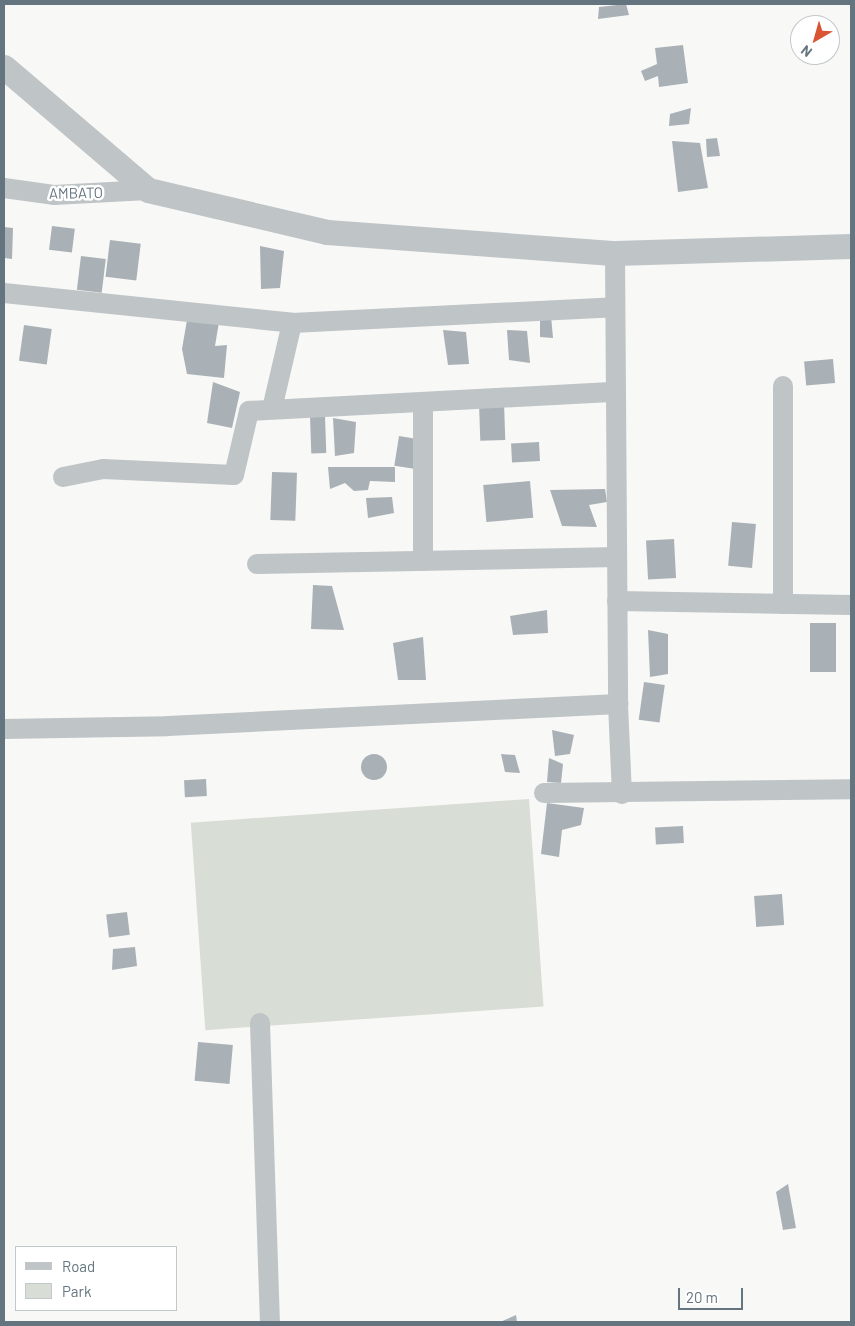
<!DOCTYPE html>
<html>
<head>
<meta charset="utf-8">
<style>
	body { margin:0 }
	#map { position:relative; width:855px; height:1326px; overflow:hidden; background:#f8f8f6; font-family:Barlow,sans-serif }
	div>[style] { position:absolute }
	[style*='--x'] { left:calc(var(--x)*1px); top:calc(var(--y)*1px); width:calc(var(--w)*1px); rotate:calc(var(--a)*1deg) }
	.green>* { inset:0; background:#d8ddd5; transform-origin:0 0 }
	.building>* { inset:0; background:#a9b1b6; transform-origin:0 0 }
	.round { border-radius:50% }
	.minor>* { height:20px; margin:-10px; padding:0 10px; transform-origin:10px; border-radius:10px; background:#bfc4c7 }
	.tertiary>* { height:25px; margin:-12.5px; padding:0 12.5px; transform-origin:12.5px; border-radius:12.5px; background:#bfc4c7 }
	span { translate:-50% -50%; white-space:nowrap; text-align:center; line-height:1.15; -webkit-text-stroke:5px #fff; paint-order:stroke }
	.street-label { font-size:15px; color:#65757f }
	.frame { position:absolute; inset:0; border:5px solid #65757f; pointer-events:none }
	.legend { position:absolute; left:15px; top:1246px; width:162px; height:65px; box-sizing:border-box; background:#fff; border:1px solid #c1c8cc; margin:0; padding:6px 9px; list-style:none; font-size:15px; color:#65757f }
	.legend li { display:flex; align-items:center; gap:10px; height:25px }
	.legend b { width:25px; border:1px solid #c1c8cc }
	.north { position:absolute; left:790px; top:15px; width:50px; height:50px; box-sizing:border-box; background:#fff; border:1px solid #c1c8cc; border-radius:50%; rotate:218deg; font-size:14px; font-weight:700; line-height:20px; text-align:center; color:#65757f }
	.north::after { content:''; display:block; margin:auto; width:18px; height:22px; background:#d95435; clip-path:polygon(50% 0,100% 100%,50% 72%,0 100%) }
	.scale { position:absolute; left:678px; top:1288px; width:65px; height:22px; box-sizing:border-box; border:2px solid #65757f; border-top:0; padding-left:6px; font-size:15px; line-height:18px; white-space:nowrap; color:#65757f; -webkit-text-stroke:4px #fff; paint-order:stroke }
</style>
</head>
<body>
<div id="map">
	<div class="green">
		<i style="left:529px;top:799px;width:208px;height:339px;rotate:86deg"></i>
	</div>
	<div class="building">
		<i style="clip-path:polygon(626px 4px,629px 15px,598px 19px,599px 7px)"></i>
		<i style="clip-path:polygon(683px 45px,688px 83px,659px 87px,658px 76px,645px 81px,641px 71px,657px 64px,655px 48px)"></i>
		<i style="clip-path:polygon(691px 108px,689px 124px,669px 126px,670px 114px)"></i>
		<i style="clip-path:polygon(717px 138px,720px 156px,707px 157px,706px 139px)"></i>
		<i style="clip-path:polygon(672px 141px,700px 143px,708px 188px,678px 192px)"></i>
		<i style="left:52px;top:226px;width:23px;height:24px;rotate:7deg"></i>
		<i style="clip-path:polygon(4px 227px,13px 228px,12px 259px,4px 258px)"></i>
		<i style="left:110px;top:240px;width:31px;height:37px;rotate:7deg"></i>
		<i style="clip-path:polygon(260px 246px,284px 251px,280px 288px,261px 289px)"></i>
		<i style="left:81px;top:256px;width:25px;height:34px;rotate:7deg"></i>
		<i style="clip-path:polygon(540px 314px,551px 316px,553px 338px,540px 337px)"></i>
		<i style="clip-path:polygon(187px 320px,219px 322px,215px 346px,227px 345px,224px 378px,187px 374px,182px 349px)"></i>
		<i style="left:24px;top:325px;width:28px;height:36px;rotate:8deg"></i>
		<i style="clip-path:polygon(443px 330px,466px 332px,469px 364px,448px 365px)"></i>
		<i style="clip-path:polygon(507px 330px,527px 331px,530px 363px,509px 360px)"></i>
		<i style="left:833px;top:359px;width:24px;height:29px;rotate:85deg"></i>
		<i style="clip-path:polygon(213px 382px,240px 392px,232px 428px,207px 423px)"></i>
		<i style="left:504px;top:403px;width:37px;height:25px;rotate:88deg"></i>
		<i style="left:325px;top:416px;width:37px;height:15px;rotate:88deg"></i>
		<i style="clip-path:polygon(333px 418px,356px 422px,354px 453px,335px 456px)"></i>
		<i style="left:399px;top:436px;width:20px;height:30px;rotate:9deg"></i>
		<i style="left:539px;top:442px;width:19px;height:28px;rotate:87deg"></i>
		<i style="clip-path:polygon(328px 467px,395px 467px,395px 482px,370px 481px,368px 490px,354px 491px,345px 483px,330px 489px)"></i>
		<i style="left:272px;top:472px;width:25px;height:48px;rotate:2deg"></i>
		<i style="left:530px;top:481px;width:37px;height:47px;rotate:85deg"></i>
		<i style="clip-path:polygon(605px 489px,607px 502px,589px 505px,597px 527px,562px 526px,550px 490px)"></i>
		<i style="clip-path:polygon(392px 497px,394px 513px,368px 518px,366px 498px)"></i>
		<i style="left:732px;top:522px;width:24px;height:44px;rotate:5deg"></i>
		<i style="left:674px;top:539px;width:39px;height:28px;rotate:87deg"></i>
		<i style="clip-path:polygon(313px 585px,332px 586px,344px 630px,311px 629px)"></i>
		<i style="clip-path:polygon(547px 610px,548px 633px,513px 635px,510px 616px)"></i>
		<i style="left:836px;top:623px;width:49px;height:26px;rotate:90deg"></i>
		<i style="clip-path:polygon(648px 630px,668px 634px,668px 674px,650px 677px)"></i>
		<i style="clip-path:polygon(423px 637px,426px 680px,398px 680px,393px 643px)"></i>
		<i style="left:644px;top:682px;width:21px;height:38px;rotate:8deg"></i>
		<i style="clip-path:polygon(552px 730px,574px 735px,570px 754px,555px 756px)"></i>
		<i style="clip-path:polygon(501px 754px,515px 755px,520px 773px,505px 772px)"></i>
		<i class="round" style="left:361px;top:754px;width:26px;height:26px"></i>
		<i style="clip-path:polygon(549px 758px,563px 764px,561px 783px,547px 782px)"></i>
		<i style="left:206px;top:779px;width:17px;height:22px;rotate:87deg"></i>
		<i style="clip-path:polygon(547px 803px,584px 808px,581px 825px,562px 830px,559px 857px,541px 854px)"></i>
		<i style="left:683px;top:826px;width:17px;height:28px;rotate:87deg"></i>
		<i style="left:782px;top:894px;width:31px;height:28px;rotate:86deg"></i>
		<i style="left:127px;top:912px;width:23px;height:21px;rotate:83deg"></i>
		<i style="clip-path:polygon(135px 947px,137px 966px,112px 970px,113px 949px)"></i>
		<i style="left:198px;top:1042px;width:35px;height:39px;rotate:5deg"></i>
		<i style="clip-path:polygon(788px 1184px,796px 1228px,783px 1230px,776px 1192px)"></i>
		<i style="clip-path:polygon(516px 1315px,517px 1322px,500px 1322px)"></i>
	</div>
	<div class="minor">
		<i style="--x:4;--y:188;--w:50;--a:8"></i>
		<i style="--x:54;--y:195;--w:94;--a:-3"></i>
		<i style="--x:615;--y:253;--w:451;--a:89.6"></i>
		<i style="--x:618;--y:704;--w:90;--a:87.5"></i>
		<i style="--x:4;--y:293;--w:290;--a:5.9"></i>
		<i style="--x:292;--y:323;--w:323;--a:-2.8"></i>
		<i style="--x:783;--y:386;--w:218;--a:90"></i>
		<i style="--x:272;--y:409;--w:88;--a:-76.9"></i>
		<i style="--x:63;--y:477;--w:41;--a:-11.3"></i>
		<i style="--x:103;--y:469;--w:131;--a:2.6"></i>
		<i style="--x:234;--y:475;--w:66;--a:-76.8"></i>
		<i style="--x:249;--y:411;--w:367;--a:-3"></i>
		<i style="--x:423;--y:561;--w:159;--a:-90"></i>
		<i style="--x:257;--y:564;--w:360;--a:-1.1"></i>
		<i style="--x:617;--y:601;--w:234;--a:1"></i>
		<i style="--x:4;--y:729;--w:164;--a:-1"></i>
		<i style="--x:168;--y:726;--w:451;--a:-2.8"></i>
		<i style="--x:544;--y:793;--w:307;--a:-0.7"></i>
		<i style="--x:260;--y:1023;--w:299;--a:88.1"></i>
	</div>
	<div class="tertiary">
		<i style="--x:4;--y:67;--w:189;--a:40.5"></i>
		<i style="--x:148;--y:190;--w:184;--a:13.2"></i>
		<i style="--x:327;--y:232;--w:289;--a:4.2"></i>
		<i style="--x:615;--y:253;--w:236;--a:-1.7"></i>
	</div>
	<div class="street-label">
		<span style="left:76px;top:193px;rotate:-1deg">AMBATO</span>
	</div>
	<div class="frame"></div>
	<ul class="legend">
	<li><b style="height:6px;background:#bfc4c7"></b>Road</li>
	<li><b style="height:14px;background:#d8ddd5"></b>Park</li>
	</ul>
	<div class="north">N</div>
	<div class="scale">20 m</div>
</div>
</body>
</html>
